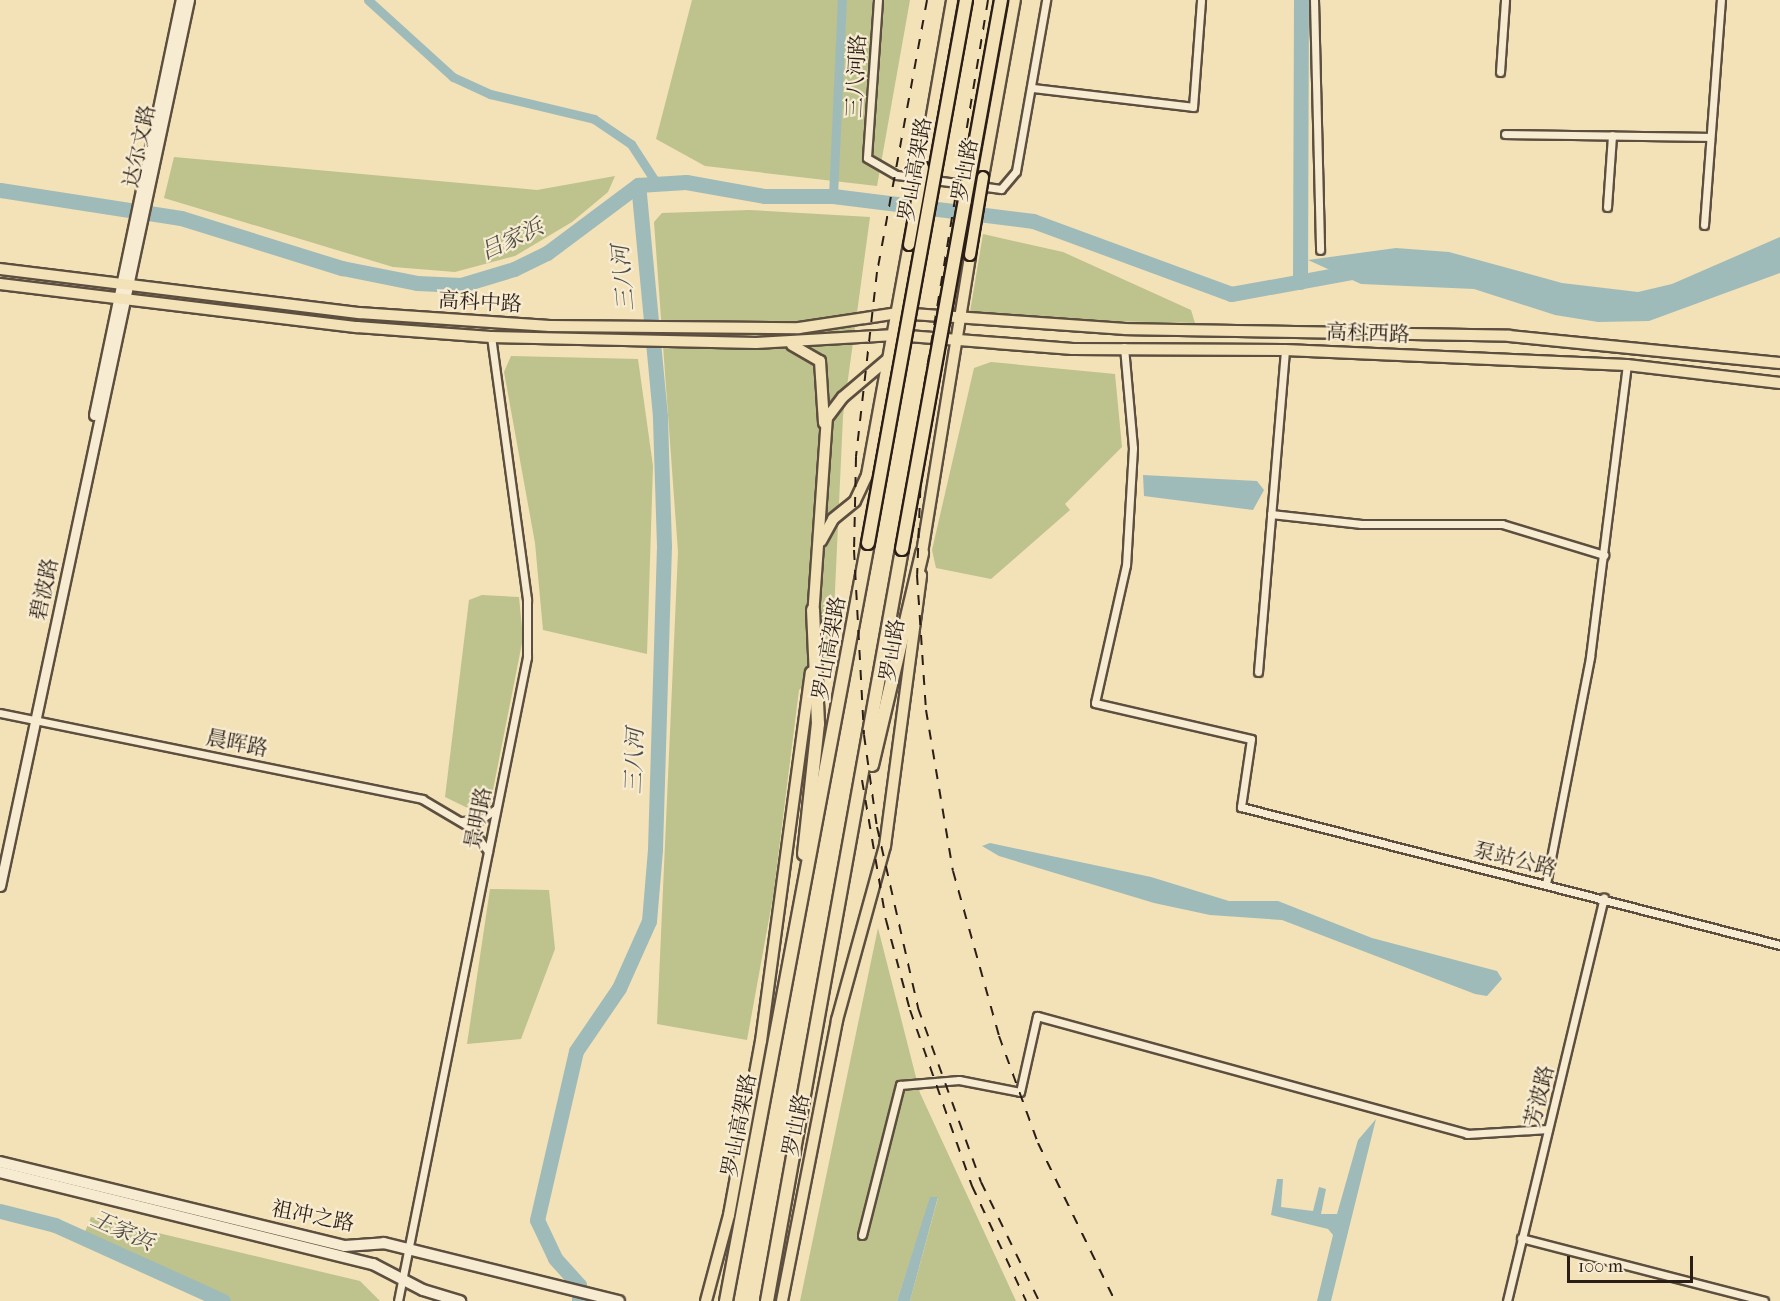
<!DOCTYPE html>
<html>
<head>
<meta charset="utf-8">
<style>
	body { margin:0 }
	#map { position:relative; width:1780px; height:1301px; overflow:hidden; background:#f3e1b8; font-family:"IM FELL French Canon","Noto Serif SC",serif }
	div>[style] { position:absolute }
	[style*='--x'] { left:calc(var(--x)*1px); top:calc(var(--y)*1px); width:calc(var(--w)*1px); rotate:calc(var(--a)*1deg) }
	.green>* { inset:0; background:#bec28d }
	.water>* { inset:0; background:#9fbbb9 }
	.canal>* { height:9px; margin:-4.5px; padding:0 4.5px; transform-origin:4.5px; border-radius:4.5px; background:#9fbbb9 }
	.river>* { height:15px; margin:-7.5px; padding:0 7.5px; transform-origin:7.5px; border-radius:7.5px; background:#9fbbb9 }
	.roads { filter:drop-shadow(2px 0 #5d4f3f) drop-shadow(-2px 0 #5d4f3f) drop-shadow(0 2px #5d4f3f) drop-shadow(0 -2px #5d4f3f) }
	.minor>* { height:7px; margin:-3.5px; padding:0 3.5px; transform-origin:3.5px; border-radius:3.5px; background:#f7ecd1 }
	.tertiary>* { height:9px; margin:-4.5px; padding:0 4.5px; transform-origin:4.5px; border-radius:4.5px; background:#f7ecd1 }
	.secondary>* { height:10px; margin:-5px; padding:0 5px; transform-origin:5px; border-radius:5px; background:#f7ecd1 }
	.primary>* { height:10px; margin:-5px; padding:0 5px; transform-origin:5px; border-radius:5px; background:#f3e1b8 }
	.trunk>* { height:12px; margin:-6px; padding:0 6px; transform-origin:6px; border-radius:6px; background:#f3e1b8 }
	.rail>* { height:2px; margin-top:-1px; transform-origin:0; background:repeating-linear-gradient(90deg,#2b1e17 0 10px,transparent 0 20px) }
	.bridges { filter:drop-shadow(2px 0 #2b1e17) drop-shadow(-2px 0 #2b1e17) drop-shadow(0 2px #2b1e17) drop-shadow(0 -2px #2b1e17) }
	.primary-bridge>* { height:10px; margin:-5px; padding:0 5px; transform-origin:5px; border-radius:5px; background:#f3e1b8 }
	.trunk-bridge>* { height:12px; margin:-6px; padding:0 6px; transform-origin:6px; border-radius:6px; background:#f3e1b8 }
	span { translate:-50% -50%; white-space:nowrap; text-align:center; line-height:1.15; -webkit-text-stroke:4.5px #f7ecd1; paint-order:stroke }
	.street-label { font-size:21px; color:#2b1e17 }
	.water-label { font-size:22px; color:#4e4d48; font-style:italic }
	.scale { position:absolute; left:1567px; top:1256px; width:126px; height:27px; box-sizing:border-box; border:3px solid #2b1e17; border-top:0; padding-left:8px; font-size:18px; line-height:21px; white-space:nowrap; color:#2b1e17; -webkit-text-stroke:4px #f7ecd1; paint-order:stroke }
</style>
</head>
<body>
<div id="map">
	<div class="green">
		<i style="clip-path:polygon(692px 0,910px 0,877px 186px,705px 166px,656px 139px)"></i>
		<i style="clip-path:polygon(174px 157px,537px 190px,615px 176px,608px 192px,572px 222px,515px 256px,455px 272px,393px 267px,164px 198px)"></i>
		<i style="clip-path:polygon(749px 210px,870px 217px,843px 416px,832px 656px,799px 690px,773px 897px,747px 1040px,657px 1024px,678px 552px,654px 222px,662px 213px)"></i>
		<i style="clip-path:polygon(983px 234px,1063px 252px,1191px 310px,1195px 323px,969px 318px)"></i>
		<i style="clip-path:polygon(511px 356px,638px 359px,653px 466px,647px 654px,543px 630px,535px 543px,504px 372px)"></i>
		<i style="clip-path:polygon(991px 362px,1115px 374px,1122px 447px,1065px 504px,1070px 510px,991px 579px,936px 568px,932px 550px,974px 368px)"></i>
		<i style="clip-path:polygon(482px 595px,519px 597px,523px 638px,490px 805px,478px 813px,445px 797px,469px 600px)"></i>
		<i style="clip-path:polygon(490px 889px,549px 890px,555px 949px,521px 1039px,467px 1044px)"></i>
		<i style="clip-path:polygon(878px 928px,920px 1093px,1016px 1301px,910px 1301px,938px 1198px,931px 1197px,897px 1301px,800px 1301px)"></i>
		<i style="clip-path:polygon(91px 1217px,360px 1281px,380px 1301px,210px 1301px,80px 1244px)"></i>
	</div>
	<div class="water">
		<i style="clip-path:polygon(1780px 237px,1780px 273px,1649px 321px,1598px 322px,1555px 315px,1474px 289px,1361px 284px,1308px 260px,1396px 248px,1449px 252px,1562px 283px,1638px 292px,1672px 284px)"></i>
		<i style="clip-path:polygon(1143px 475px,1257px 481px,1264px 490px,1253px 510px,1144px 496px)"></i>
		<i style="clip-path:polygon(990px 843px,1151px 877px,1229px 901px,1278px 901px,1372px 938px,1497px 971px,1502px 979px,1487px 996px,1475px 994px,1282px 920px,1210px 915px,1154px 903px,999px 856px,982px 846px)"></i>
		<i style="clip-path:polygon(1376px 1119px,1331px 1301px,1317px 1301px,1333px 1235px,1328px 1229px,1271px 1215px,1277px 1179px,1283px 1179px,1281px 1207px,1313px 1211px,1319px 1187px,1326px 1189px,1321px 1214px,1337px 1214px,1358px 1140px)"></i>
		<i style="clip-path:polygon(930px 1197px,938px 1197px,910px 1301px,897px 1301px)"></i>
	</div>
	<div class="canal">
		<i style="--x:368;--y:0;--w:115;--a:42.2"></i>
		<i style="--x:453;--y:77;--w:41;--a:24.7"></i>
		<i style="--x:490;--y:94;--w:107;--a:13.5"></i>
		<i style="--x:594;--y:119;--w:45;--a:34"></i>
		<i style="--x:631;--y:144;--w:48;--a:57"></i>
		<i style="--x:833;--y:196;--w:196;--a:-87.4"></i>
	</div>
	<div class="river">
		<i style="--x:0;--y:190;--w:183;--a:8.8"></i>
		<i style="--x:181;--y:218;--w:169;--a:17.3"></i>
		<i style="--x:342;--y:268;--w:76;--a:11.3"></i>
		<i style="--x:417;--y:283;--w:44;--a:2.6"></i>
		<i style="--x:461;--y:285;--w:55;--a:-16.8"></i>
		<i style="--x:514;--y:269;--w:37;--a:-26"></i>
		<i style="--x:547;--y:253;--w:114;--a:-36.8"></i>
		<i style="--x:638;--y:185;--w:48;--a:-3.6"></i>
		<i style="--x:686;--y:182;--w:79;--a:10.2"></i>
		<i style="--x:764;--y:196;--w:69;--a:0"></i>
		<i style="--x:833;--y:196;--w:202;--a:7.1"></i>
		<i style="--x:1033;--y:221;--w:211;--a:20.2"></i>
		<i style="--x:1231;--y:294;--w:129;--a:-10.3"></i>
		<i style="--x:1300;--y:282;--w:282;--a:-89.8"></i>
		<i style="--x:0;--y:1211;--w:57;--a:14.3"></i>
		<i style="--x:55;--y:1225;--w:184;--a:24.3"></i>
		<i style="--x:579;--y:1301;--w:16;--a:-90"></i>
		<i style="--x:579;--y:1285;--w:36;--a:-132"></i>
		<i style="--x:555;--y:1258;--w:42;--a:-115.3"></i>
		<i style="--x:537;--y:1220;--w:173;--a:-77"></i>
		<i style="--x:576;--y:1051;--w:76;--a:-55.7"></i>
		<i style="--x:619;--y:988;--w:73;--a:-65.9"></i>
		<i style="--x:649;--y:921;--w:72;--a:-85.2"></i>
		<i style="--x:655;--y:849;--w:303;--a:-88.3"></i>
		<i style="--x:664;--y:546;--w:130;--a:-91.8"></i>
		<i style="--x:660;--y:416;--w:232;--a:-95.4"></i>
	</div>
	<div class="roads">
		<div class="minor">
			<i style="--x:878;--y:0;--w:158;--a:94"></i>
			<i style="--x:867;--y:158;--w:34;--a:30"></i>
			<i style="--x:897;--y:175;--w:105;--a:7.7"></i>
			<i style="--x:1001;--y:189;--w:23;--a:-50"></i>
			<i style="--x:1016;--y:171;--w:174;--a:-80"></i>
			<i style="--x:1314;--y:0;--w:250;--a:88.6"></i>
			<i style="--x:1500;--y:72;--w:72;--a:-86"></i>
			<i style="--x:1032;--y:88;--w:162;--a:6.7"></i>
			<i style="--x:1193;--y:107;--w:107;--a:-85.7"></i>
			<i style="--x:1505;--y:134;--w:205;--a:0.8"></i>
			<i style="--x:1607;--y:207;--w:72;--a:-86"></i>
			<i style="--x:1704;--y:225;--w:226;--a:-85.7"></i>
			<i style="--x:1124;--y:347;--w:101;--a:84.9"></i>
			<i style="--x:1133;--y:448;--w:117;--a:93.4"></i>
			<i style="--x:1126;--y:565;--w:141;--a:102.7"></i>
			<i style="--x:1095;--y:703;--w:160;--a:13"></i>
			<i style="--x:1251;--y:739;--w:69;--a:98.4"></i>
			<i style="--x:1241;--y:807;--w:556;--a:14.36"></i>
			<i style="--x:1271;--y:514;--w:91;--a:6.3"></i>
			<i style="--x:1361;--y:524;--w:141;--a:0"></i>
			<i style="--x:1502;--y:524;--w:107;--a:16.9"></i>
			<i style="--x:1258;--y:672;--w:323;--a:-85.2"></i>
			<i style="--x:0;--y:713;--w:431;--a:11.5"></i>
			<i style="--x:422;--y:799;--w:57;--a:30.6"></i>
			<i style="--x:471;--y:828;--w:29;--a:54"></i>
			<i style="--x:462;--y:821;--w:18;--a:-3"></i>
			<i style="--x:480;--y:820;--w:19;--a:-35"></i>
			<i style="--x:1546;--y:884;--w:231;--a:-79"></i>
			<i style="--x:1590;--y:657;--w:294;--a:-82.8"></i>
			<i style="--x:862;--y:1235;--w:155;--a:-75.8"></i>
			<i style="--x:900;--y:1085;--w:59;--a:-4.8"></i>
			<i style="--x:959;--y:1080;--w:62;--a:11.1"></i>
			<i style="--x:1020;--y:1092;--w:78;--a:-77.4"></i>
			<i style="--x:1037;--y:1016;--w:446;--a:15.3"></i>
			<i style="--x:1467;--y:1134;--w:81;--a:-3.5"></i>
			<i style="--x:1521;--y:1238;--w:251;--a:14.5"></i>
			<i style="--x:398;--y:1301;--w:657;--a:-78.67"></i>
			<i style="--x:527;--y:657;--w:58;--a:-90"></i>
			<i style="--x:527;--y:599;--w:264;--a:-97.8"></i>
			<i style="--x:1507;--y:1301;--w:415;--a:-76.5"></i>
		</div>
		<div class="tertiary">
			<i style="--x:94;--y:415;--w:424;--a:-78.2"></i>
			<i style="--x:0;--y:886;--w:906;--a:-77.96"></i>
		</div>
		<div class="secondary">
			<i style="--x:0;--y:1162;--w:355;--a:13.7"></i>
			<i style="--x:345;--y:1246;--w:39;--a:-4"></i>
			<i style="--x:384;--y:1243;--w:242;--a:13.9"></i>
			<i style="--x:0;--y:1172;--w:384;--a:13.9"></i>
			<i style="--x:373;--y:1264;--w:56;--a:27.5"></i>
			<i style="--x:423;--y:1290;--w:39;--a:17"></i>
		</div>
		<div class="primary">
			<i style="--x:923;--y:167;--w:169;--a:-80.1"></i>
			<i style="--x:983;--y:177;--w:180;--a:-79.8"></i>
			<i style="--x:0;--y:269;--w:362;--a:7"></i>
			<i style="--x:359;--y:313;--w:191;--a:3.9"></i>
			<i style="--x:550;--y:326;--w:249;--a:0.5"></i>
			<i style="--x:799;--y:328;--w:100;--a:-8.6"></i>
			<i style="--x:898;--y:313;--w:228;--a:4"></i>
			<i style="--x:1125;--y:329;--w:384;--a:1"></i>
			<i style="--x:1509;--y:336;--w:272;--a:5.7"></i>
			<i style="--x:0;--y:284;--w:360;--a:6.9"></i>
			<i style="--x:357;--y:327;--w:134;--a:4.3"></i>
			<i style="--x:491;--y:337;--w:265;--a:1.3"></i>
			<i style="--x:756;--y:343;--w:139;--a:-3.3"></i>
			<i style="--x:895;--y:335;--w:178;--a:4.5"></i>
			<i style="--x:1072;--y:349;--w:213;--a:0.3"></i>
			<i style="--x:1285;--y:350;--w:342;--a:2.5"></i>
			<i style="--x:1627;--y:365;--w:154;--a:6.7"></i>
			<i style="--x:792;--y:345;--w:32;--a:30"></i>
			<i style="--x:820;--y:361;--w:62;--a:86.3"></i>
			<i style="--x:821;--y:541;--w:25;--a:-61"></i>
			<i style="--x:833;--y:519;--w:28;--a:-39"></i>
			<i style="--x:855;--y:501;--w:29;--a:-65"></i>
			<i style="--x:867;--y:475;--w:234;--a:-79.7"></i>
			<i style="--x:921;--y:559;--w:308;--a:-80.8"></i>
			<i style="--x:813;--y:617;--w:199;--a:-86"></i>
			<i style="--x:827;--y:418;--w:26;--a:-53"></i>
			<i style="--x:843;--y:397;--w:60;--a:-40.3"></i>
			<i style="--x:706;--y:1301;--w:89;--a:-75"></i>
			<i style="--x:729;--y:1215;--w:177;--a:-79.6"></i>
			<i style="--x:761;--y:1041;--w:372;--a:-82.3"></i>
			<i style="--x:782;--y:1301;--w:286;--a:-78.9"></i>
			<i style="--x:837;--y:1020;--w:180;--a:-74.6"></i>
			<i style="--x:885;--y:846;--w:273;--a:-82.4"></i>
		</div>
		<div class="trunk">
			<i style="--x:872;--y:765;--w:218;--a:-76.7"></i>
			<i style="--x:804;--y:854;--w:131;--a:-83.9"></i>
			<i style="--x:818;--y:724;--w:114;--a:-92.5"></i>
			<i style="--x:726;--y:1301;--w:771;--a:-79.39"></i>
			<i style="--x:767;--y:1301;--w:764;--a:-79.82"></i>
		</div>
	</div>
	<div class="rail">
		<i style="--x:927;--y:0;--w:277;--a:100.4"></i>
		<i style="--x:877;--y:272;--w:186;--a:96.5"></i>
		<i style="--x:856;--y:457;--w:93;--a:91.2"></i>
		<i style="--x:854;--y:550;--w:185;--a:86.9"></i>
		<i style="--x:864;--y:735;--w:93;--a:82"></i>
		<i style="--x:877;--y:827;--w:186;--a:77.2"></i>
		<i style="--x:918;--y:1008;--w:185;--a:70.1"></i>
		<i style="--x:981;--y:1182;--w:132;--a:64"></i>
		<i style="--x:988;--y:0;--w:393;--a:99.4"></i>
		<i style="--x:924;--y:388;--w:187;--a:92.1"></i>
		<i style="--x:917;--y:575;--w:135;--a:86.2"></i>
		<i style="--x:926;--y:710;--w:163;--a:80.5"></i>
		<i style="--x:953;--y:871;--w:171;--a:74.4"></i>
		<i style="--x:999;--y:1036;--w:114;--a:70"></i>
		<i style="--x:1038;--y:1143;--w:176;--a:64"></i>
		<i style="--x:862;--y:780;--w:142;--a:80.3"></i>
		<i style="--x:886;--y:920;--w:93;--a:75.1"></i>
		<i style="--x:910;--y:1010;--w:187;--a:70.6"></i>
		<i style="--x:972;--y:1186;--w:127;--a:64.8"></i>
	</div>
	<div class="bridges">
		<div class="primary-bridge">
			<i style="--x:909;--y:245;--w:79;--a:-79.8"></i>
			<i style="--x:970;--y:255;--w:79;--a:-80.5"></i>
		</div>
		<div class="trunk-bridge">
			<i style="--x:868;--y:543;--w:552;--a:-79.77"></i>
			<i style="--x:902;--y:549;--w:558;--a:-79.78"></i>
		</div>
	</div>
	<div class="street-label">
		<span style="left:856px;top:76px;rotate:-87deg">三八河路</span>
		<span style="left:139px;top:146px;rotate:-78deg">达尔文路</span>
		<span style="left:915px;top:169px;rotate:-80deg">罗山高架路</span>
		<span style="left:965px;top:170px;rotate:-80deg">罗山路</span>
		<span style="left:480px;top:302px;rotate:3deg">高科中路</span>
		<span style="left:1368px;top:333px;rotate:2deg">高科西路</span>
		<span style="left:44px;top:589px;rotate:-78deg">碧波路</span>
		<span style="left:829px;top:648px;rotate:-80deg">罗山高架路</span>
		<span style="left:892px;top:650px;rotate:-81deg">罗山路</span>
		<span style="left:237px;top:743px;rotate:11deg">晨晖路</span>
		<span style="left:478px;top:818px;rotate:-79deg">景明路</span>
		<span style="left:1515px;top:859px;rotate:14deg">泵站公路</span>
		<span style="left:1539px;top:1096px;rotate:-76deg">芳波路</span>
		<span style="left:739px;top:1125px;rotate:-79deg">罗山高架路</span>
		<span style="left:796px;top:1125px;rotate:-79deg">罗山路</span>
		<span style="left:313px;top:1216px;rotate:11deg">祖冲之路</span>
	</div>
	<div class="water-label">
		<span style="left:512px;top:240px;rotate:-25deg">吕家浜</span>
		<span style="left:624px;top:278px;rotate:-95deg">三八河</span>
		<span style="left:635px;top:761px;rotate:-88deg">三八河</span>
		<span style="left:122px;top:1231px;rotate:24deg">王家浜</span>
	</div>
	<div class="scale">100 m</div>
</div>
</body>
</html>
